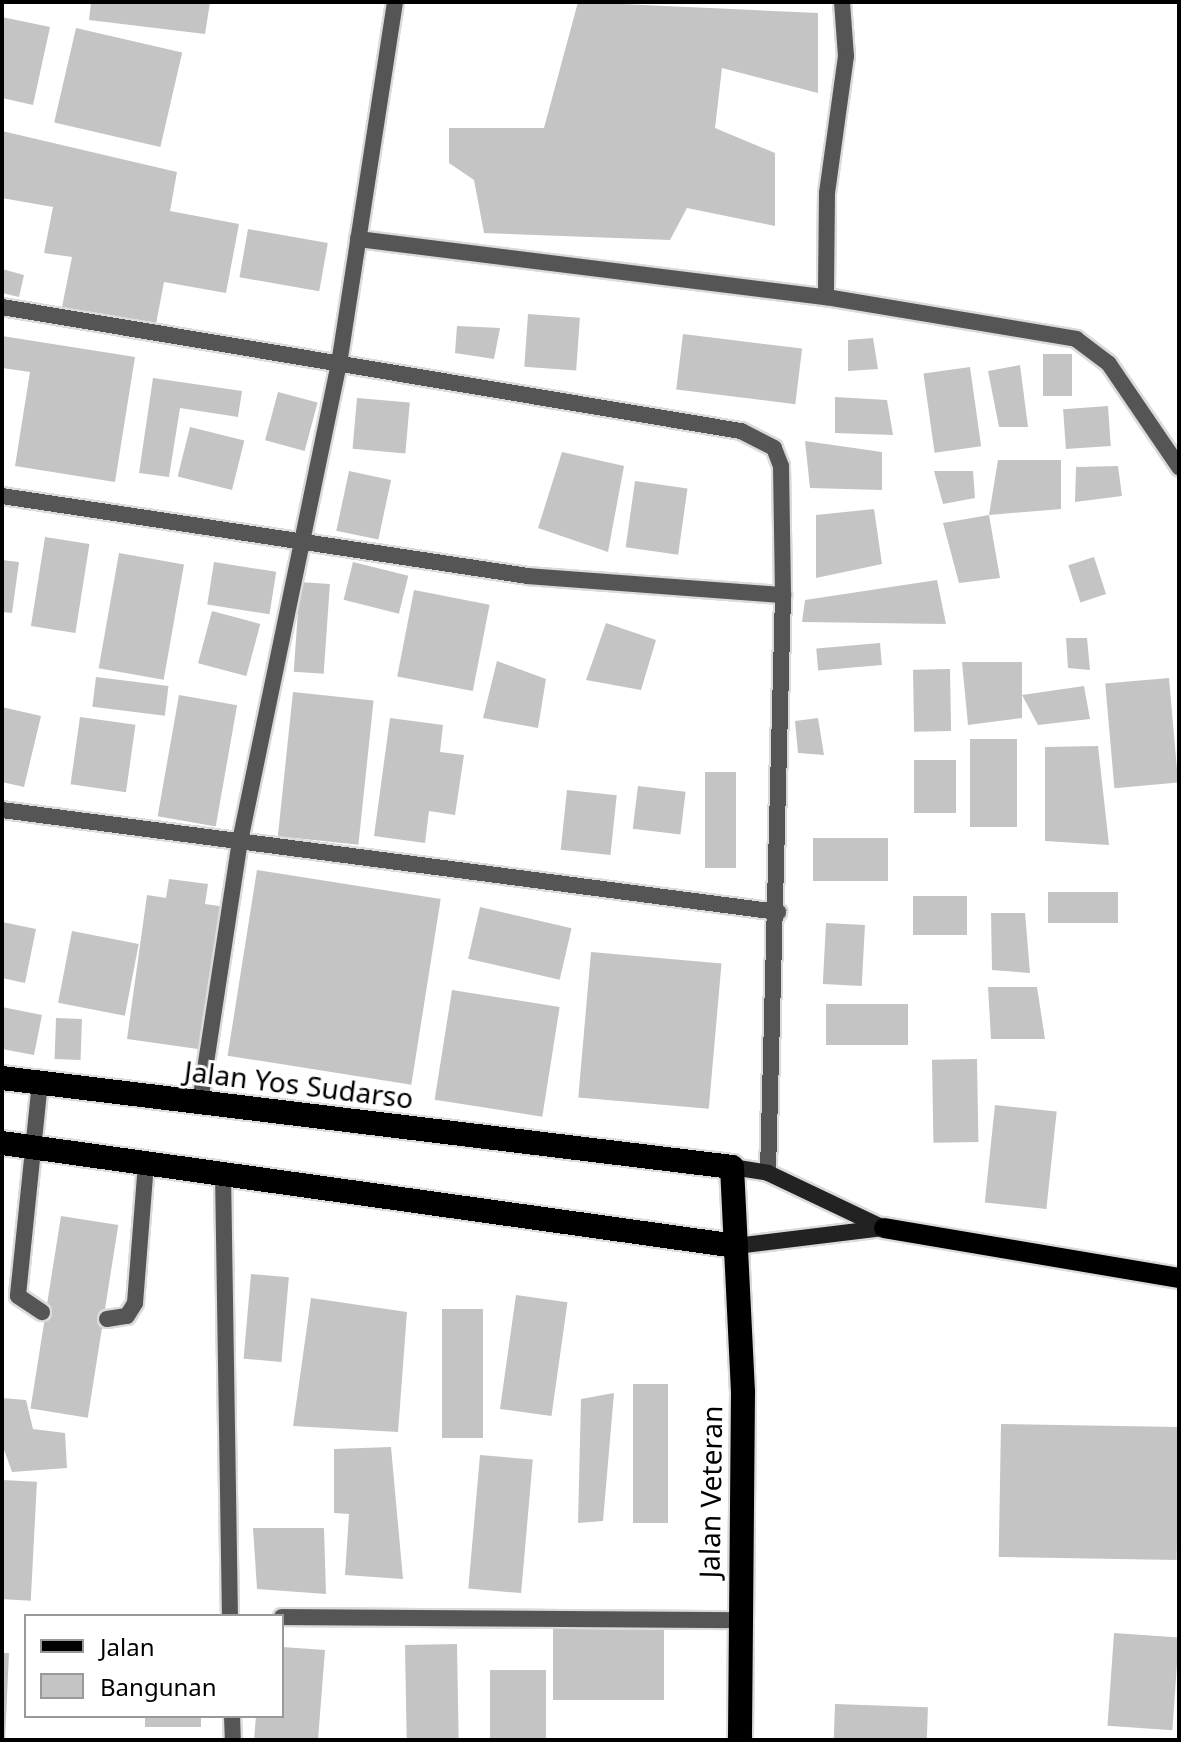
<!DOCTYPE html>
<html>
<head>
<meta charset="utf-8">
<style>
	body { margin:0 }
	#map { position:relative; width:1181px; height:1742px; overflow:hidden; background:#fff; font-family:"Noto Sans",sans-serif }
	div>[style] { position:absolute }
	[style*='--x'] { left:calc(var(--x)*1px); top:calc(var(--y)*1px); width:calc(var(--w)*1px); rotate:calc(var(--a)*1deg) }
	.building>* { inset:0; background:#c4c4c4; transform-origin:0 0 }
	.roads { filter:drop-shadow(2px 0 #dbdbdb) drop-shadow(-2px 0 #dbdbdb) drop-shadow(0 2px #dbdbdb) drop-shadow(0 -2px #dbdbdb) }
	.lane>* { height:16px; margin:-8px; padding:0 8px; transform-origin:8px; border-radius:8px; background:#555 }
	.street>* { height:16px; margin:-8px; padding:0 8px; transform-origin:8px; border-radius:8px; background:#555 }
	.secondary>* { height:16px; margin:-8px; padding:0 8px; transform-origin:8px; border-radius:8px; background:#222 }
	.primary>* { height:20px; margin:-10px; padding:0 10px; transform-origin:10px; border-radius:10px; background:#000 }
	.highway>* { height:24px; margin:-12px; padding:0 12px; transform-origin:12px; border-radius:12px; background:#000 }
	span { translate:-50% -50%; white-space:nowrap; text-align:center; line-height:1.15; -webkit-text-stroke:6px #fff; paint-order:stroke }
	.street-label { font-size:28px; color:#000 }
	.frame { position:absolute; inset:0; border:4px solid #000; pointer-events:none }
	.legend { position:absolute; left:24px; top:1614px; width:260px; height:104px; box-sizing:border-box; background:#fff; border:2px solid #999; margin:0; padding:10px 14px; list-style:none; font-size:24px; color:#000 }
	.legend li { display:flex; align-items:center; gap:16px; height:40px }
	.legend b { width:40px; border:2px solid #999 }
</style>
</head>
<body>
<div id="map">
	<div class="building">
		<i style="clip-path:polygon(91px 2px,210px 2px,205px 34px,89px 20px)"></i>
		<i style="clip-path:polygon(578px 2px,818px 13px,818px 93px,722px 68px,715px 128px,775px 153px,775px 226px,687px 208px,670px 240px,484px 233px,474px 180px,449px 163px,449px 128px,544px 128px)"></i>
		<i style="clip-path:polygon(2px 17px,50px 27px,33px 105px,2px 98px)"></i>
		<i style="left:76px;top:28px;width:109px;height:97px;rotate:13deg"></i>
		<i style="clip-path:polygon(2px 131px,177px 172px,170px 211px,239px 224px,226px 293px,164px 282px,156px 324px,62px 307px,72px 257px,44px 253px,53px 207px,2px 198px)"></i>
		<i style="left:248px;top:229px;width:81px;height:49px;rotate:10deg"></i>
		<i style="clip-path:polygon(2px 269px,24px 275px,19px 297px,2px 293px)"></i>
		<i style="left:528px;top:314px;width:52px;height:53px;rotate:4deg"></i>
		<i style="clip-path:polygon(457px 326px,500px 328px,494px 359px,455px 353px)"></i>
		<i style="left:683px;top:334px;width:120px;height:56px;rotate:7deg"></i>
		<i style="clip-path:polygon(2px 336px,135px 357px,115px 482px,15px 466px,30px 372px,2px 368px)"></i>
		<i style="clip-path:polygon(873px 338px,878px 369px,848px 371px,848px 340px)"></i>
		<i style="left:1043px;top:354px;width:29px;height:42px"></i>
		<i style="clip-path:polygon(1020px 365px,1028px 427px,999px 427px,988px 371px)"></i>
		<i style="left:970px;top:367px;width:80px;height:47px;rotate:82deg"></i>
		<i style="clip-path:polygon(153px 378px,242px 391px,238px 417px,180px 408px,169px 477px,139px 473px)"></i>
		<i style="left:278px;top:392px;width:41px;height:50px;rotate:15deg"></i>
		<i style="clip-path:polygon(835px 397px,887px 400px,893px 435px,835px 433px)"></i>
		<i style="left:357px;top:398px;width:53px;height:51px;rotate:5deg"></i>
		<i style="left:1108px;top:406px;width:40px;height:45px;rotate:86deg"></i>
		<i style="left:190px;top:427px;width:56px;height:51px;rotate:14deg"></i>
		<i style="clip-path:polygon(805px 441px,882px 452px,882px 490px,810px 488px)"></i>
		<i style="clip-path:polygon(562px 452px,624px 466px,608px 552px,538px 528px)"></i>
		<i style="clip-path:polygon(998px 460px,1061px 460px,1061px 509px,989px 515px)"></i>
		<i style="clip-path:polygon(1118px 466px,1122px 496px,1075px 502px,1076px 467px)"></i>
		<i style="left:349px;top:471px;width:43px;height:61px;rotate:12deg"></i>
		<i style="clip-path:polygon(934px 471px,973px 471px,975px 498px,943px 504px)"></i>
		<i style="left:635px;top:481px;width:53px;height:67px;rotate:8deg"></i>
		<i style="clip-path:polygon(874px 509px,882px 564px,816px 578px,816px 515px)"></i>
		<i style="clip-path:polygon(989px 515px,1000px 578px,959px 583px,943px 523px)"></i>
		<i style="left:45px;top:537px;width:45px;height:90px;rotate:9deg"></i>
		<i style="left:119px;top:553px;width:66px;height:117px;rotate:10deg"></i>
		<i style="left:1094px;top:557px;width:39px;height:27px;rotate:72deg"></i>
		<i style="clip-path:polygon(2px 560px,19px 562px,12px 613px,2px 612px)"></i>
		<i style="left:214px;top:562px;width:63px;height:43px;rotate:9deg"></i>
		<i style="left:353px;top:562px;width:57px;height:39px;rotate:14deg"></i>
		<i style="clip-path:polygon(937px 580px,946px 624px,802px 622px,805px 600px)"></i>
		<i style="left:300px;top:582px;width:30px;height:90px;rotate:4deg"></i>
		<i style="left:414px;top:590px;width:77px;height:88px;rotate:11deg"></i>
		<i style="left:212px;top:611px;width:50px;height:54px;rotate:15deg"></i>
		<i style="clip-path:polygon(606px 623px,656px 640px,641px 690px,586px 680px)"></i>
		<i style="clip-path:polygon(1066px 638px,1087px 638px,1090px 670px,1068px 668px)"></i>
		<i style="left:880px;top:643px;width:22px;height:64px;rotate:85deg"></i>
		<i style="clip-path:polygon(497px 661px,546px 679px,538px 728px,483px 718px)"></i>
		<i style="clip-path:polygon(962px 662px,1022px 662px,1022px 718px,968px 725px)"></i>
		<i style="left:950px;top:669px;width:62px;height:37px;rotate:89deg"></i>
		<i style="left:96px;top:677px;width:73px;height:30px;rotate:7deg"></i>
		<i style="left:1169px;top:678px;width:105px;height:64px;rotate:85deg"></i>
		<i style="clip-path:polygon(1084px 686px,1090px 719px,1038px 725px,1022px 695px)"></i>
		<i style="left:293px;top:692px;width:81px;height:145px;rotate:6deg"></i>
		<i style="left:179px;top:695px;width:59px;height:123px;rotate:10deg"></i>
		<i style="clip-path:polygon(2px 707px,41px 716px,24px 787px,2px 782px)"></i>
		<i style="left:80px;top:717px;width:56px;height:68px;rotate:8deg"></i>
		<i style="clip-path:polygon(390px 718px,443px 725px,440px 752px,464px 755px,455px 815px,429px 811px,425px 843px,374px 836px)"></i>
		<i style="clip-path:polygon(818px 718px,824px 755px,798px 753px,795px 721px)"></i>
		<i style="left:970px;top:739px;width:47px;height:88px"></i>
		<i style="clip-path:polygon(1098px 746px,1109px 845px,1045px 841px,1045px 747px)"></i>
		<i style="left:914px;top:760px;width:42px;height:53px"></i>
		<i style="left:705px;top:772px;width:31px;height:96px"></i>
		<i style="left:638px;top:786px;width:48px;height:43px;rotate:7deg"></i>
		<i style="left:567px;top:790px;width:50px;height:60px;rotate:6deg"></i>
		<i style="left:813px;top:838px;width:75px;height:43px"></i>
		<i style="left:257px;top:870px;width:186px;height:188px;rotate:9deg"></i>
		<i style="clip-path:polygon(169px 879px,208px 884px,205px 904px,226px 907px,205px 1050px,127px 1039px,147px 895px,166px 898px)"></i>
		<i style="left:1048px;top:892px;width:70px;height:31px"></i>
		<i style="left:913px;top:896px;width:54px;height:39px"></i>
		<i style="left:480px;top:907px;width:94px;height:53px;rotate:13deg"></i>
		<i style="clip-path:polygon(991px 913px,1025px 913px,1030px 973px,992px 970px)"></i>
		<i style="clip-path:polygon(2px 922px,36px 929px,25px 983px,2px 978px)"></i>
		<i style="left:826px;top:923px;width:39px;height:61px;rotate:3deg"></i>
		<i style="left:72px;top:931px;width:68px;height:73px;rotate:11deg"></i>
		<i style="left:591px;top:952px;width:131px;height:146px;rotate:5deg"></i>
		<i style="clip-path:polygon(988px 987px,1037px 987px,1045px 1039px,991px 1039px)"></i>
		<i style="left:452px;top:990px;width:109px;height:111px;rotate:9deg"></i>
		<i style="left:826px;top:1004px;width:82px;height:41px"></i>
		<i style="clip-path:polygon(2px 1007px,42px 1015px,34px 1055px,2px 1049px)"></i>
		<i style="left:56px;top:1018px;width:26px;height:41px;rotate:2deg"></i>
		<i style="left:977px;top:1059px;width:83px;height:45px;rotate:89deg"></i>
		<i style="left:995px;top:1105px;width:62px;height:98px;rotate:6deg"></i>
		<i style="left:61px;top:1216px;width:58px;height:195px;rotate:9deg"></i>
		<i style="left:251px;top:1274px;width:38px;height:85px;rotate:5deg"></i>
		<i style="left:516px;top:1295px;width:52px;height:115px;rotate:8deg"></i>
		<i style="clip-path:polygon(311px 1298px,407px 1312px,398px 1432px,293px 1426px)"></i>
		<i style="left:442px;top:1309px;width:41px;height:129px"></i>
		<i style="left:668px;top:1384px;width:139px;height:35px;rotate:90deg"></i>
		<i style="clip-path:polygon(614px 1393px,603px 1521px,578px 1523px,581px 1399px)"></i>
		<i style="clip-path:polygon(2px 1398px,26px 1400px,33px 1429px,65px 1433px,67px 1468px,12px 1472px,2px 1444px)"></i>
		<i style="left:1001px;top:1424px;width:178px;height:133px;rotate:1deg"></i>
		<i style="clip-path:polygon(391px 1447px,403px 1579px,345px 1575px,349px 1514px,334px 1513px,334px 1449px)"></i>
		<i style="left:480px;top:1455px;width:53px;height:134px;rotate:5deg"></i>
		<i style="left:2px;top:1480px;width:35px;height:119px;rotate:3deg"></i>
		<i style="clip-path:polygon(253px 1528px,324px 1528px,326px 1594px,257px 1589px)"></i>
		<i style="left:553px;top:1628px;width:111px;height:72px"></i>
		<i style="left:1114px;top:1633px;width:65px;height:93px;rotate:4deg"></i>
		<i style="left:457px;top:1644px;width:96px;height:52px;rotate:89deg"></i>
		<i style="clip-path:polygon(282px 1647px,325px 1650px,318px 1740px,254px 1740px,256px 1716px,282px 1716px)"></i>
		<i style="clip-path:polygon(2px 1653px,9px 1653px,5px 1740px,2px 1740px)"></i>
		<i style="left:490px;top:1670px;width:56px;height:70px"></i>
		<i style="left:835px;top:1704px;width:93px;height:36px;rotate:2deg"></i>
		<i style="left:145px;top:1716px;width:56px;height:11px"></i>
	</div>
	<div class="roads">
		<div class="lane">
			<i style="--x:40;--y:1082;--w:215;--a:95.9"></i>
			<i style="--x:18;--y:1296;--w:29;--a:34"></i>
			<i style="--x:107;--y:1319;--w:20;--a:-9"></i>
			<i style="--x:127;--y:1316;--w:15;--a:-58"></i>
			<i style="--x:135;--y:1303;--w:139;--a:-85.5"></i>
		</div>
		<div class="street">
			<i style="--x:842;--y:2;--w:54;--a:85.8"></i>
			<i style="--x:846;--y:56;--w:138;--a:97.9"></i>
			<i style="--x:827;--y:193;--w:104;--a:90.6"></i>
			<i style="--x:826;--y:297;--w:254;--a:9.5"></i>
			<i style="--x:1076;--y:339;--w:41;--a:37.1"></i>
			<i style="--x:1109;--y:364;--w:125;--a:55.8"></i>
			<i style="--x:358;--y:239;--w:472;--a:7.1"></i>
			<i style="--x:2;--y:307;--w:749;--a:9.53"></i>
			<i style="--x:741;--y:431;--w:37;--a:27"></i>
			<i style="--x:774;--y:448;--w:19;--a:69"></i>
			<i style="--x:781;--y:466;--w:129;--a:89.1"></i>
			<i style="--x:783;--y:595;--w:578;--a:91.49"></i>
			<i style="--x:2;--y:496;--w:532;--a:8.65"></i>
			<i style="--x:528;--y:576;--w:256;--a:4.3"></i>
			<i style="--x:2;--y:810;--w:783;--a:7.49"></i>
			<i style="--x:200;--y:1102;--w:264;--a:-81.3"></i>
			<i style="--x:240;--y:841;--w:487;--a:-78.3"></i>
			<i style="--x:339;--y:364;--w:366;--a:-81.2"></i>
			<i style="--x:223;--y:1173;--w:443;--a:89.1"></i>
			<i style="--x:282;--y:1617;--w:455;--a:0.4"></i>
			<i style="--x:232;--y:1716;--w:24;--a:88"></i>
		</div>
		<div class="secondary">
			<i style="--x:732;--y:1167;--w:36;--a:9"></i>
			<i style="--x:768;--y:1173;--w:128;--a:25.4"></i>
			<i style="--x:736;--y:1246;--w:148;--a:-7"></i>
		</div>
		<div class="primary">
			<i style="--x:884;--y:1228;--w:299;--a:9.6"></i>
		</div>
		<div class="highway">
			<i style="--x:2;--y:1078;--w:735;--a:6.95"></i>
			<i style="--x:732;--y:1167;--w:225;--a:87.2"></i>
			<i style="--x:743;--y:1392;--w:348;--a:90.5"></i>
			<i style="--x:2;--y:1143;--w:741;--a:7.99"></i>
		</div>
	</div>
	<div class="street-label">
		<span style="left:299px;top:1084px;rotate:7deg">Jalan Yos Sudarso</span>
		<span style="left:710px;top:1492px;rotate:-89deg">Jalan Veteran</span>
	</div>
	<div class="frame"></div>
	<ul class="legend">
	<li><b style="height:10px;background:#000"></b>Jalan</li>
	<li><b style="height:22px;background:#c4c4c4"></b>Bangunan</li>
	</ul>
</div>
</body>
</html>
